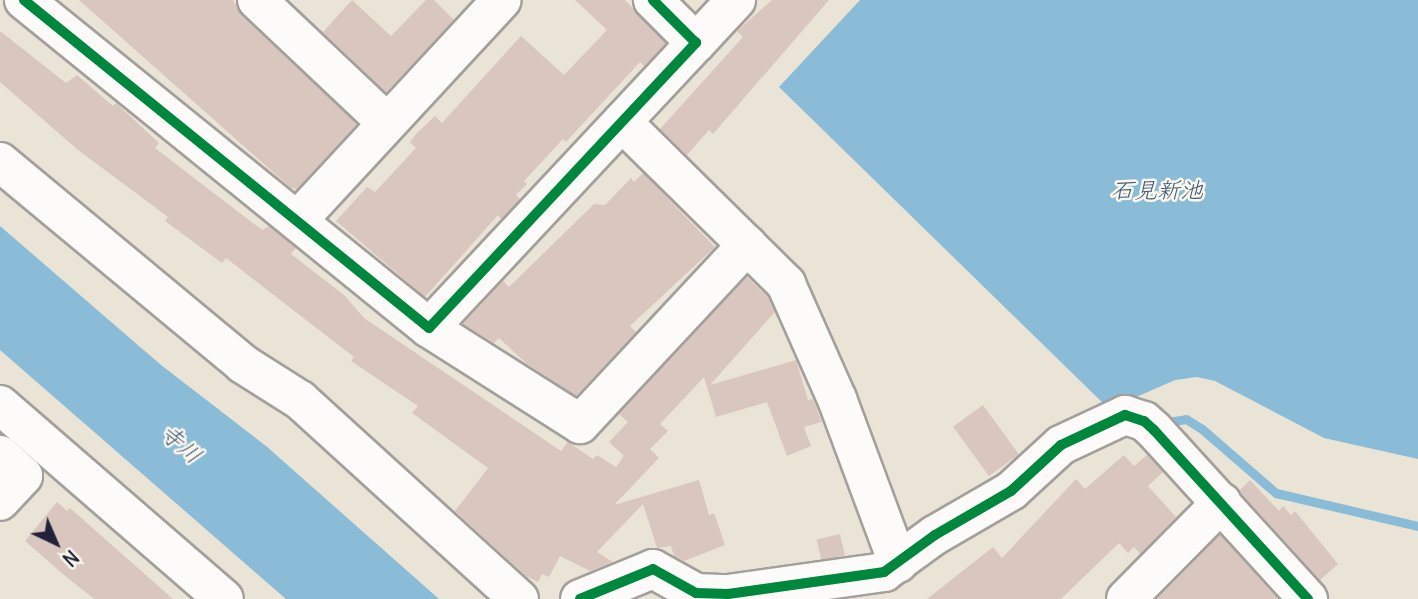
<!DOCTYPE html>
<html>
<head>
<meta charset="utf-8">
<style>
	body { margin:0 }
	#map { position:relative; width:1418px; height:599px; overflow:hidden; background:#e9e4d6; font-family:Delius,"Klee One",sans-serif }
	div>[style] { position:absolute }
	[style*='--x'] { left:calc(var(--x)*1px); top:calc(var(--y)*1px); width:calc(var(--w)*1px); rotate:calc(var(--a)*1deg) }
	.water>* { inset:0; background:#8abcd8 }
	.stream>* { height:9px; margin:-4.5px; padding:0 4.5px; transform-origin:4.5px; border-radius:4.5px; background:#8abcd8 }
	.building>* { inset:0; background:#d9c7bf; transform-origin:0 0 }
	.roads { filter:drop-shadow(2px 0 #a3a09c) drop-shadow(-2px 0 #a3a09c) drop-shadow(0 2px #a3a09c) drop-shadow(0 -2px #a3a09c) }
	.minor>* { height:38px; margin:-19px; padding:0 19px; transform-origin:19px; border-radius:19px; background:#fcfbf9 }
	.cycleway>* { height:10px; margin:-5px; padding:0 5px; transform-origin:5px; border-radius:5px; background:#00873e }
	span { translate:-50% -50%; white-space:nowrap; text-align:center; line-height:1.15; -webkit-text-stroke:5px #fbf7ec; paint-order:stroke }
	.water-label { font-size:23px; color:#3b597a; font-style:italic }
	.north { position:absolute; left:21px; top:508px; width:70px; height:70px; -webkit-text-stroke:5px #fbf7ec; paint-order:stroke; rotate:136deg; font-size:19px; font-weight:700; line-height:28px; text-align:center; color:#22223b }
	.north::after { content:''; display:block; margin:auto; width:24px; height:32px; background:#22223b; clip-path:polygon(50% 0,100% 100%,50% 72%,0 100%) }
</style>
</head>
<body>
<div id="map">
	<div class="water">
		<i style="clip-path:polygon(860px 0,1418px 0,1418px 459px,1324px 438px,1215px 381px,1197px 377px,1175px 380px,1109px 409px,779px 87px)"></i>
		<i style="clip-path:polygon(0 226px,161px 365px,266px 446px,439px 599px,286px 599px,0 350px)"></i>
	</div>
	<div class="stream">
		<i style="--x:1161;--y:423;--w:25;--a:-9"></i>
		<i style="--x:1186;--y:419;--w:19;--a:32"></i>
		<i style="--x:1202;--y:429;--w:98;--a:40.9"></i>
		<i style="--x:1276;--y:493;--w:146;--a:13.1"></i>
	</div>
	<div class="building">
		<i style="clip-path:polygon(79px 0,233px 0,242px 16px,357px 124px,297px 189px,291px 188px)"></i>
		<i style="clip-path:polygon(352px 0,391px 36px,426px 0,434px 0,454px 20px,386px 92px,323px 32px)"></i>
		<i style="clip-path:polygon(575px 0,625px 0,666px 43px,644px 66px,640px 62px,566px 142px,563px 139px,524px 181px,527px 184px,516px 195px,520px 199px,501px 219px,498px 215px,425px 297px,336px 221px,367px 187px,375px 192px,416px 148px,410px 142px,417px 133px,435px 116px,442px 123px,521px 36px,564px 75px,607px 30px)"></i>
		<i style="clip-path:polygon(772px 0,829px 0,713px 134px,709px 130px,687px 155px,660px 129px,743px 37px,737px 31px)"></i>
		<i style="clip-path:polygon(0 31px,66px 83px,77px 75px,113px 106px,116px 103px,159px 143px,155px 148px,262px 230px,269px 226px,296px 248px,291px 254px,344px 295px,364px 318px,561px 451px,568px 442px,593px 459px,597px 455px,616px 467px,624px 456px,609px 442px,628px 422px,619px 414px,747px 277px,768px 297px,775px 312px,710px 385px,796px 360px,808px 400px,813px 399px,822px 422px,804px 427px,811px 446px,787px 456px,767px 402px,716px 417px,704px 377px,660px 424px,668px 431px,650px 449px,659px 458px,614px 505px,699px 480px,709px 515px,714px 513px,725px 545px,684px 561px,674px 556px,671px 546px,657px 548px,643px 504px,597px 552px,613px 562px,590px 571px,560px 556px,549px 577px,542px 574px,538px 582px,526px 576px,455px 511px,488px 468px,412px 413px,418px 406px,351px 361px,354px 357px,226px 258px,222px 263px,165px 221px,168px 217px,78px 150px,0 82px)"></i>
		<i style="clip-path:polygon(643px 173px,715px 247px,630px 326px,636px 332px,576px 396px,527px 364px,499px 338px,494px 343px,463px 324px,503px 281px,509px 287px,594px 204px,605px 205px,631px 178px,634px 182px)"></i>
		<i style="left:983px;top:405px;width:61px;height:37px;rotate:54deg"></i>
		<i style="clip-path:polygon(1124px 455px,1134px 466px,1147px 455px,1163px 472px,1148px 486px,1176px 517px,1140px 554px,1134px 547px,1128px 553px,1119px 543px,1061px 599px,927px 599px,993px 547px,1002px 558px,1076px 479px,1085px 489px)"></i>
		<i style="clip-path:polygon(1250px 480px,1279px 511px,1283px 506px,1291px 515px,1295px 511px,1338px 564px,1320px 580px,1242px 494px,1240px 490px)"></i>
		<i style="clip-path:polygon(57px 502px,67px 511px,70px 508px,173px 599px,94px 599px,64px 575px,25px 541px)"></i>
		<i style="left:840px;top:534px;width:22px;height:24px;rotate:77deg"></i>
		<i style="clip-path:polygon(1220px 535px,1278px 599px,1157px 599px)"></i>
	</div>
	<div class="roads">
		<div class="minor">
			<i style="--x:24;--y:0;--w:521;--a:39"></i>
			<i style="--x:429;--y:328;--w:391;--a:-46.9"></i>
			<i style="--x:696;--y:43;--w:61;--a:-135"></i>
			<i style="--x:257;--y:0;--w:179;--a:43.4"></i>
			<i style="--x:696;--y:43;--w:59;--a:-47.1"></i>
			<i style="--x:622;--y:122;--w:231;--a:44.6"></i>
			<i style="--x:786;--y:284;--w:126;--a:66.1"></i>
			<i style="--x:837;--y:399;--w:175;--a:69.6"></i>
			<i style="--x:0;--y:162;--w:316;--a:39.7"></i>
			<i style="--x:243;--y:364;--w:67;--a:32.3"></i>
			<i style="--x:300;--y:400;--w:296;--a:42.3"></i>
			<i style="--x:297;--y:221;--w:301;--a:-47.2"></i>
			<i style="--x:429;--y:328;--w:179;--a:32.4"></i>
			<i style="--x:580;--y:424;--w:245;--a:-47"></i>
			<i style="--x:0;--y:405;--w:296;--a:40.9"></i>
			<i style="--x:0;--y:455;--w:31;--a:42"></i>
			<i style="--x:23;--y:476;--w:34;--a:133"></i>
			<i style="--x:580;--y:599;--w:79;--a:-22.3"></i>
			<i style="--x:653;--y:569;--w:49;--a:29.2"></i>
			<i style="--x:696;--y:593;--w:32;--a:2"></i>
			<i style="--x:728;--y:594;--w:158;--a:-8"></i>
			<i style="--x:884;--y:572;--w:63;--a:-36"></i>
			<i style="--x:935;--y:535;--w:88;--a:-30.1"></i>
			<i style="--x:1011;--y:491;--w:68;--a:-42.6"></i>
			<i style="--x:1061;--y:445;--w:71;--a:-25.1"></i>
			<i style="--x:1125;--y:415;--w:20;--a:18"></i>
			<i style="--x:1144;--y:421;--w:13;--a:42"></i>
			<i style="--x:1154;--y:430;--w:229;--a:47.7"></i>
			<i style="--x:1126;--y:599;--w:136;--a:-45.3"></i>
		</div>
	</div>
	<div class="cycleway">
		<i style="--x:24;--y:0;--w:521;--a:39"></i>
		<i style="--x:429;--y:328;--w:391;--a:-46.9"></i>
		<i style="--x:696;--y:43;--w:61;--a:-135"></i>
		<i style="--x:580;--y:599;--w:79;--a:-22.3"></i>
		<i style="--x:653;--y:569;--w:49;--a:29.2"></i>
		<i style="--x:696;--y:593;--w:32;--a:2"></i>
		<i style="--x:728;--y:594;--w:158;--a:-8"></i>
		<i style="--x:884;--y:572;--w:63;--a:-36"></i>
		<i style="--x:935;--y:535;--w:88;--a:-30.1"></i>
		<i style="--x:1011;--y:491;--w:68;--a:-42.6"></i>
		<i style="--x:1061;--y:445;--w:71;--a:-25.1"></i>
		<i style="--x:1125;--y:415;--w:20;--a:18"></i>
		<i style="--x:1144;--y:421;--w:13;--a:42"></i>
		<i style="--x:1154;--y:430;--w:229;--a:47.7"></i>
	</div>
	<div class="water-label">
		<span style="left:1157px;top:190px">石見新池</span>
		<span style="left:181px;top:444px;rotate:41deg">寺川</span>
	</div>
	<div class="north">N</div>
</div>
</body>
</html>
